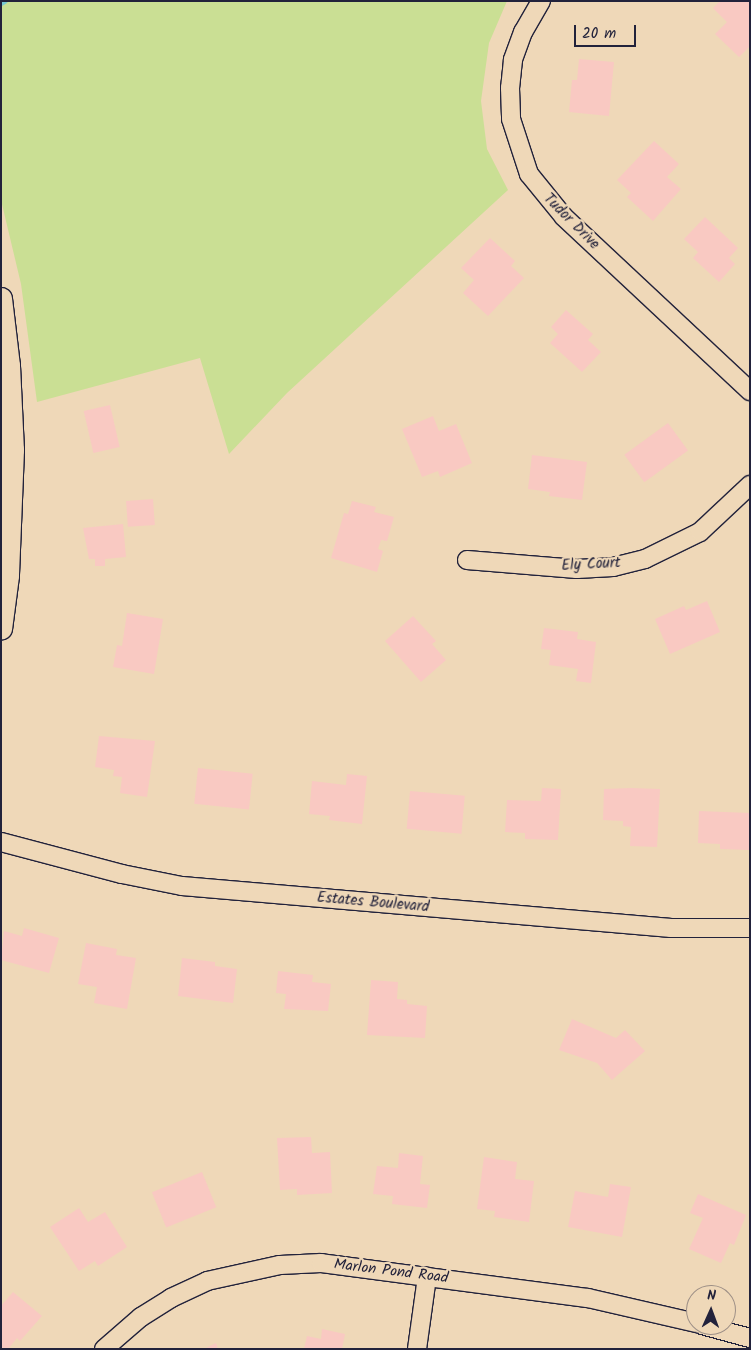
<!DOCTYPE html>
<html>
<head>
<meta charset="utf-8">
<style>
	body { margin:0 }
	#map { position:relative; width:751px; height:1350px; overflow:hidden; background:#efd8b8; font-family:Kalam,sans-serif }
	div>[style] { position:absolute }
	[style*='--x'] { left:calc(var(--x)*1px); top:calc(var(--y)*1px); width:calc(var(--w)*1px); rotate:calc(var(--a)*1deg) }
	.green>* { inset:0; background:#cadf94 }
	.stream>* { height:6px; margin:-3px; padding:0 3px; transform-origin:3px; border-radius:3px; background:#78c8d3 }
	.building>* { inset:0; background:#f9c9c2; transform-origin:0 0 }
	.roads { filter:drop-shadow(1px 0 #22223b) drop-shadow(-1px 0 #22223b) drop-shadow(0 1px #22223b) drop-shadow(0 -1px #22223b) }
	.minor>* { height:18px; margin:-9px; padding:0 9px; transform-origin:9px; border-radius:9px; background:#efd8b8 }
	.tertiary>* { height:22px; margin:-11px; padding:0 11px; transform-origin:11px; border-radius:11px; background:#efd8b8 }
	span { translate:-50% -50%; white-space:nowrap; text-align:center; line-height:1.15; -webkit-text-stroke:4.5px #efd8b8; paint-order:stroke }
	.street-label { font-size:15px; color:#22223b }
	.frame { position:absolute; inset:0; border:2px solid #22223b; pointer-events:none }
	.north { position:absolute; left:686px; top:1285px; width:50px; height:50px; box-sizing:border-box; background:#efd8b8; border:1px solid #9d8f86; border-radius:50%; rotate:2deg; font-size:14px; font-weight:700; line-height:20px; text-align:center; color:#22223b }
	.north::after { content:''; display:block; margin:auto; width:18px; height:22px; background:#22223b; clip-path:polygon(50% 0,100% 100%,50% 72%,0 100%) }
	.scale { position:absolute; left:574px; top:25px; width:62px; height:22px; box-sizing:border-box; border:2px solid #22223b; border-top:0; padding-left:6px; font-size:15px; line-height:18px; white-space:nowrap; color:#22223b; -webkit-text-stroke:4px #efd8b8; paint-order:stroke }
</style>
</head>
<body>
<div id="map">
	<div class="green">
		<i style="clip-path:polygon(1px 1px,507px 1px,489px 43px,481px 101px,487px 149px,508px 190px,287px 393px,229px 454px,200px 358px,37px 402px,21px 284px,1px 200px)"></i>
	</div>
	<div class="stream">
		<i style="--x:1;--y:3;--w:4;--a:-27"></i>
	</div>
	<div class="building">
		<i style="clip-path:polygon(720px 1px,750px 1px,750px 46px,739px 57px,715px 34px,727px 22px,713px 8px)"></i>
		<i style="clip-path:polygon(579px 59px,614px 62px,609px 116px,569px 112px,572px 80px,577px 80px)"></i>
		<i style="clip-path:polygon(654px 141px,679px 164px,667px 177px,681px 189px,653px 221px,627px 197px,631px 193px,617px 180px)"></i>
		<i style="clip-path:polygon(705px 217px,738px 248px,729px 258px,735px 264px,719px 282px,693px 258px,698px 252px,684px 239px)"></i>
		<i style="clip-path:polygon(490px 238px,515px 261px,511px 266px,524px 278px,488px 316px,463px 293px,474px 280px,461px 268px)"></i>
		<i style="clip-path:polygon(566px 310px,593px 334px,588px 340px,601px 352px,582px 372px,550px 343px,558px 334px,551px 327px)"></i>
		<i style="left:110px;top:405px;width:43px;height:27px;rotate:77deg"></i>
		<i style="clip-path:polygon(433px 416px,439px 431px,456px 424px,472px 463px,440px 477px,438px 471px,422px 477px,402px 429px)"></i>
		<i style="left:668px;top:423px;width:34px;height:54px;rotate:54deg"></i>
		<i style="clip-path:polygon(532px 455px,587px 462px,582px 500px,549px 496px,550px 492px,528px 489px)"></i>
		<i style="left:153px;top:499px;width:26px;height:27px;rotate:86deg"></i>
		<i style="clip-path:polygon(352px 501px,376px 507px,374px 512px,394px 517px,387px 541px,381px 540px,378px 549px,383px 551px,377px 572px,331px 558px,344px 513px,348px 514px)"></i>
		<i style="clip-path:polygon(123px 524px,126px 557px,105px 559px,105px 566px,95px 566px,95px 559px,89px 559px,83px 528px)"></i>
		<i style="clip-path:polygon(707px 601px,720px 632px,670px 654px,655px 619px,684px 606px,686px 610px)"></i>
		<i style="clip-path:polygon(127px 613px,163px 619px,154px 674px,113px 667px,117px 645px,122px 646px)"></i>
		<i style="clip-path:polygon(413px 616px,436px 641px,432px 644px,446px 660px,421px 682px,385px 641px)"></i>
		<i style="clip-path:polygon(544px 628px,578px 632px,577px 639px,596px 642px,591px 683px,576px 681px,578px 669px,549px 665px,551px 650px,541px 649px)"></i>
		<i style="clip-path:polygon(99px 736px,155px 741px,147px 797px,120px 793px,122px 777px,113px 776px,114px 770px,95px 767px)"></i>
		<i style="left:198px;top:768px;width:55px;height:36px;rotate:6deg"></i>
		<i style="clip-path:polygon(347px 774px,367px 776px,362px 824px,329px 820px,330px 816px,309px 814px,312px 781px,346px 785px)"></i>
		<i style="clip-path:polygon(542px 788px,561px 789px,558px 840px,525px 839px,525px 833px,505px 832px,507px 800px,541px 801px)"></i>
		<i style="clip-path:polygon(631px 788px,660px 789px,657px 847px,630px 846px,631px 827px,623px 826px,623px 821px,603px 820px,604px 789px)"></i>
		<i style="left:410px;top:791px;width:55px;height:38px;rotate:5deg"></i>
		<i style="clip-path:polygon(699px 811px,750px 813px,750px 850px,720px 849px,720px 844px,698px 843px)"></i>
		<i style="clip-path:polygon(24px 928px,59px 938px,49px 973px,1px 960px,4px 931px,22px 936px)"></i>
		<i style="clip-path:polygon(86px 943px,117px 949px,116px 955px,136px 958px,127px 1009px,94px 1003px,97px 987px,78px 984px)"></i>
		<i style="clip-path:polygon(182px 958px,215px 962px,215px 966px,237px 969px,233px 1003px,178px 996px)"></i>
		<i style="clip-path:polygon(278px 971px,313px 975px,312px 982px,331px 984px,328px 1011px,284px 1009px,286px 994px,276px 993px)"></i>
		<i style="clip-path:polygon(371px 980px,398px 982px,397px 999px,407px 1000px,407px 1004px,427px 1006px,425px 1038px,367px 1035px)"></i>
		<i style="clip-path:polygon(572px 1019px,616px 1038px,625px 1030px,645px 1051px,612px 1080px,597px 1063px,559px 1050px)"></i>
		<i style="clip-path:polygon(311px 1137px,312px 1153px,330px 1152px,332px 1193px,297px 1195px,297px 1189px,280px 1190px,277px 1138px)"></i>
		<i style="clip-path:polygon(399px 1153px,423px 1156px,420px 1184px,430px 1185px,427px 1208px,392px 1204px,393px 1196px,373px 1194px,377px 1166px,398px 1168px)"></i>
		<i style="clip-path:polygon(484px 1157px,517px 1162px,515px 1179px,534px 1181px,529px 1222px,494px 1217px,495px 1211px,477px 1209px)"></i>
		<i style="left:202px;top:1172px;width:38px;height:54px;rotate:68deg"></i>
		<i style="clip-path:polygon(610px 1184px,631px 1187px,622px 1237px,568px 1227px,575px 1191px,608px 1197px)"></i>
		<i style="clip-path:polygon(698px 1194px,746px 1215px,734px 1245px,730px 1243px,721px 1263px,689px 1249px,703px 1218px,690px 1213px)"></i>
		<i style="clip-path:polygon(79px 1208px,88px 1222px,105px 1212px,127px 1247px,98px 1266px,95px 1261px,79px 1271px,50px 1227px)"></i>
		<i style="clip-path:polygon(13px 1292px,42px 1316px,20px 1341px,17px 1338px,8px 1349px,1px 1349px,1px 1306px)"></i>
		<i style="clip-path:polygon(322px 1329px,345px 1334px,342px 1349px,304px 1349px,307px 1336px,321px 1339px)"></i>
		<i style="clip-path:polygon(216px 1343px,218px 1349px,204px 1349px)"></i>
	</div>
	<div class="roads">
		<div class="minor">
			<i style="--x:541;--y:1;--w:36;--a:120"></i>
			<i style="--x:523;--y:32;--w:30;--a:110"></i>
			<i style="--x:513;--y:60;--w:28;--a:96"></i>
			<i style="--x:510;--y:88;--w:31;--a:88"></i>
			<i style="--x:511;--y:119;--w:58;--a:71.9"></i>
			<i style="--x:529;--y:174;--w:55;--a:50.9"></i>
			<i style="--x:564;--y:217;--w:255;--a:43.1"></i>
			<i style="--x:467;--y:560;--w:110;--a:4.7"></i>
			<i style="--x:577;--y:569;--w:36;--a:-3"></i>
			<i style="--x:613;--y:567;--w:33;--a:-14"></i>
			<i style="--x:645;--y:559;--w:61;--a:-26.1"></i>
			<i style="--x:700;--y:532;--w:69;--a:-43.2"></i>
			<i style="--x:1;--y:842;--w:125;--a:14.8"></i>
			<i style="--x:122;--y:874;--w:61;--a:11.3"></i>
			<i style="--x:182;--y:886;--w:491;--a:4.9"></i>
			<i style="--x:671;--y:928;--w:79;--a:0"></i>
			<i style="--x:702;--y:1325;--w:50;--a:15.2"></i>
			<i style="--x:104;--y:1349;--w:49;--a:-40.9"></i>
			<i style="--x:141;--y:1317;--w:36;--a:-32"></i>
			<i style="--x:171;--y:1298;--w:40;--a:-25"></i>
			<i style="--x:207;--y:1281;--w:75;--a:-12.4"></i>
			<i style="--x:280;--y:1265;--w:41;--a:-2.8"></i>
			<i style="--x:321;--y:1263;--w:269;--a:7.5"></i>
			<i style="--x:588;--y:1298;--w:111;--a:13"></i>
			<i style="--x:417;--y:1349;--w:73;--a:-82.1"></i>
		</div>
		<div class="tertiary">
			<i style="--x:1;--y:299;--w:67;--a:83.2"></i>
			<i style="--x:9;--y:366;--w:84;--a:87.3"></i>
			<i style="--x:13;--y:450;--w:126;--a:92.3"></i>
			<i style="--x:8;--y:576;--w:53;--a:97.5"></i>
		</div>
	</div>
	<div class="street-label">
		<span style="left:571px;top:222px;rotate:45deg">Tudor Drive</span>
		<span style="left:591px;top:565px;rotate:-3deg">Ely Court</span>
		<span style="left:373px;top:903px;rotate:5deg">Estates Boulevard</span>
		<span style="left:391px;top:1272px;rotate:7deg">Marlon Pond Road</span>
	</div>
	<div class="frame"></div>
	<div class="north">N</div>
	<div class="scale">20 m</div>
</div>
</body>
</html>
